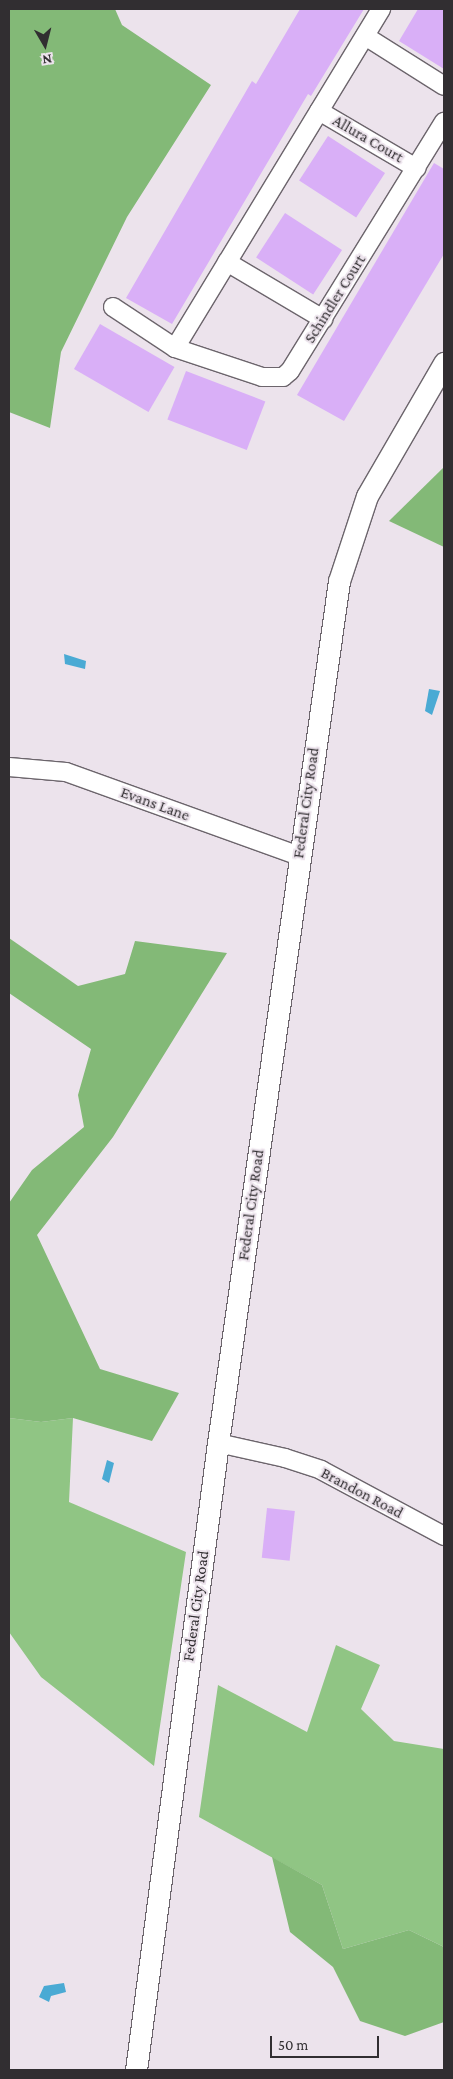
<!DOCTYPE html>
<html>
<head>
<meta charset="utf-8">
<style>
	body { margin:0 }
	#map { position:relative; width:453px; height:2079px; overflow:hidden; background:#ece3ec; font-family:"Crimson Pro",serif }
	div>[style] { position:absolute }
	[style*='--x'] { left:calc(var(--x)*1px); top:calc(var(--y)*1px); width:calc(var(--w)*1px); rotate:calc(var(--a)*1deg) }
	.green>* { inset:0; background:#90c584 }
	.forest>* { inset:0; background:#83b977 }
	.water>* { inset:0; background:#4aaad4 }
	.building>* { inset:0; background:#d9aff7; transform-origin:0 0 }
	.roads { filter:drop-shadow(1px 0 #6c656c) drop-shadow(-1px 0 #6c656c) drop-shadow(0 1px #6c656c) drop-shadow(0 -1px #6c656c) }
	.minor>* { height:18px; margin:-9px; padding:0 9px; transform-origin:9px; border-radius:9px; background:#fff }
	.tertiary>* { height:21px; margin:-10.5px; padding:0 10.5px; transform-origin:10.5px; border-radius:10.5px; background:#fff }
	span { translate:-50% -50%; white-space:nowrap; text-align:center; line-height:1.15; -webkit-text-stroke:4px #ece3ec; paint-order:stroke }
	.street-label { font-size:16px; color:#312e31 }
	.frame { position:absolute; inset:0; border:10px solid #312e31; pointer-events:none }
	.north { position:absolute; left:20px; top:20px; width:50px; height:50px; -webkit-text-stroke:4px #ece3ec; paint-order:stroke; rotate:172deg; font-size:14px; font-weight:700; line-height:20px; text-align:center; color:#312e31 }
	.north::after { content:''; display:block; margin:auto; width:18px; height:22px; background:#312e31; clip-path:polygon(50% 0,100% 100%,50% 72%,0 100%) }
	.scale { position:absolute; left:270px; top:2036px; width:109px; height:22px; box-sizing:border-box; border:2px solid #312e31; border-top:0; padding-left:6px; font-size:15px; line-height:18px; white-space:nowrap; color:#312e31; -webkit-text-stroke:4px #ece3ec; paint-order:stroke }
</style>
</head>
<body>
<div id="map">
	<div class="green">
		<i style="clip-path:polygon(9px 1418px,41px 1422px,73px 1418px,69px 1502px,186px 1552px,154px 1766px,41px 1677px,9px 1632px)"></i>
		<i style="clip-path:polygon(336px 1645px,380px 1665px,361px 1709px,394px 1741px,444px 1749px,444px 1947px,409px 1930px,343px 1949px,322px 1885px,199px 1817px,218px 1685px,307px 1732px)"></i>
	</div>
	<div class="forest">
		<i style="clip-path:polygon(9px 9px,115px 9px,122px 25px,211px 85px,127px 217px,61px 352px,50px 428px,9px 412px)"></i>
		<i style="clip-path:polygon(444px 467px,444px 547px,389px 521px)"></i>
		<i style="clip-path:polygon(9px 938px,78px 986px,125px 974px,135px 941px,227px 953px,113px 1137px,37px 1235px,100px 1369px,179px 1393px,152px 1441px,73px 1418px,41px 1422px,9px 1418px,9px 1203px,32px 1170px,84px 1127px,78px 1095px,91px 1049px,9px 993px)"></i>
		<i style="clip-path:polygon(272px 1857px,322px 1885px,343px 1949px,409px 1930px,444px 1947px,444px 2022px,405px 2036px,360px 2021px,333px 1967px,290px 1932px)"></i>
	</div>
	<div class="water">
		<i style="clip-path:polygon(64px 654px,86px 661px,85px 669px,65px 664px)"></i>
		<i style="clip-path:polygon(429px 689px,440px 691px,432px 715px,425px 711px)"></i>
		<i style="clip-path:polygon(107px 1460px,114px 1463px,109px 1483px,102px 1479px)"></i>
		<i style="clip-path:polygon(64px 1983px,66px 1992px,51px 1996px,49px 2002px,39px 1997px,44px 1986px)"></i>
	</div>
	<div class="building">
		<i style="clip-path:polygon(300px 9px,364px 9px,311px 96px,308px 94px,172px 324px,126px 298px,252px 81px,256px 84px)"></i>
		<i style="clip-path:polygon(418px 9px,444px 9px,444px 69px,399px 41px)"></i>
		<i style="left:328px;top:136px;width:68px;height:53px;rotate:33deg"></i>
		<i style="clip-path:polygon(434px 163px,444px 169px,444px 254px,344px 421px,297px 395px)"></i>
		<i style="left:285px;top:213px;width:68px;height:53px;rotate:33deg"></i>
		<i style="left:100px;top:324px;width:86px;height:52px;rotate:30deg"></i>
		<i style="left:186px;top:371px;width:85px;height:52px;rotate:21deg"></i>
		<i style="left:267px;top:1508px;width:28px;height:50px;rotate:6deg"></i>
	</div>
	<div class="roads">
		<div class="minor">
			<i style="--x:365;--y:36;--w:93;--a:32.3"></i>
			<i style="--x:319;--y:111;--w:113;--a:30.4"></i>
			<i style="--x:227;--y:262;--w:112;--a:30.7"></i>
			<i style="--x:113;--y:307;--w:74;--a:33.5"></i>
			<i style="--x:175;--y:348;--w:92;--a:18.4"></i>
			<i style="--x:262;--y:377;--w:21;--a:0"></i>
			<i style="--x:283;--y:377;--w:9;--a:-41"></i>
			<i style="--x:290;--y:371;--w:293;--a:-58.3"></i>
			<i style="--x:175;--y:348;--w:397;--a:-58.7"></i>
			<i style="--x:9;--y:767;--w:57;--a:5"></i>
			<i style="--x:66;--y:772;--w:248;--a:19.8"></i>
			<i style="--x:218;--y:1443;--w:69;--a:12.6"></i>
			<i style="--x:285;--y:1458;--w:38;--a:18"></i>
			<i style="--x:321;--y:1470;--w:140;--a:28.2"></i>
		</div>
		<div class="tertiary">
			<i style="--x:136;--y:2070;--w:632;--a:-82.55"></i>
			<i style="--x:218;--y:1443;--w:870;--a:-82.01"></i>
			<i style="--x:339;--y:581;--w:89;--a:-71.8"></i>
			<i style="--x:367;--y:496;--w:154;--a:-59.9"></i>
		</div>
	</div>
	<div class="street-label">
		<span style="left:368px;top:139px;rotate:30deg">Allura Court</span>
		<span style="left:335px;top:299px;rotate:-58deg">Schindler Court</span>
		<span style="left:306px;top:803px;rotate:-82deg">Federal City Road</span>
		<span style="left:155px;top:804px;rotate:20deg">Evans Lane</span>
		<span style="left:251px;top:1205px;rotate:-82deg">Federal City Road</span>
		<span style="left:362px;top:1493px;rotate:28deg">Brandon Road</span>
		<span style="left:196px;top:1606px;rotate:-82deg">Federal City Road</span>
	</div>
	<div class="frame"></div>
	<div class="north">N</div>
	<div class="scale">50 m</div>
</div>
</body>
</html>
